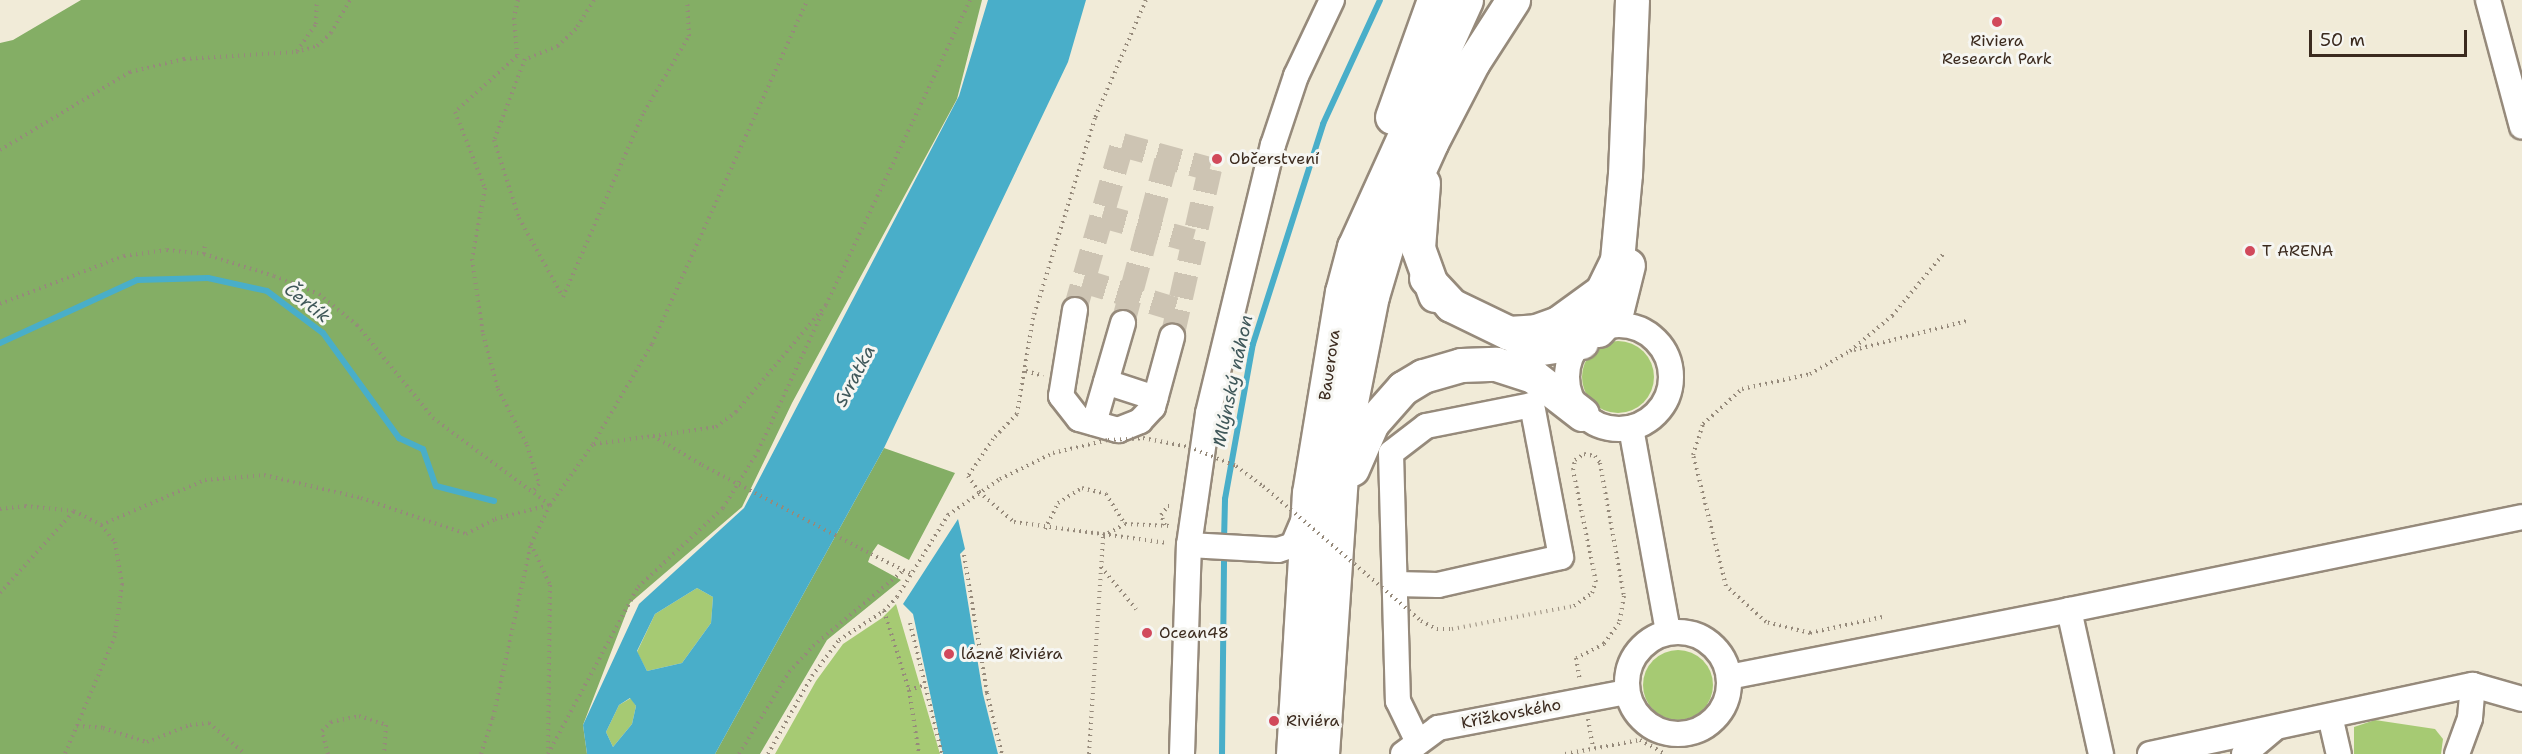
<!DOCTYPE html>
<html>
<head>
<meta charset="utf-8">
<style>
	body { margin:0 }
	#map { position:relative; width:2522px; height:754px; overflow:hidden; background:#f1ebd8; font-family:"Shantell Sans",sans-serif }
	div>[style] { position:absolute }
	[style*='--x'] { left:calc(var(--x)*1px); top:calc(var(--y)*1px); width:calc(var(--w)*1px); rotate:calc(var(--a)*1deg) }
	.green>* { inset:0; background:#a6ca73 }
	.round { border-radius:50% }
	.forest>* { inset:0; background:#84ae65 }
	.water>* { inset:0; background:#49aec9 }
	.stream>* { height:6px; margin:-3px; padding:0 3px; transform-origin:3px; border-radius:3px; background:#49aec9 }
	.minor-tunnel>* { height:24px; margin-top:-12px; transform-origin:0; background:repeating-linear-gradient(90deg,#cdc4b3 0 24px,transparent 0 36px) }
	.path>* { height:4px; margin-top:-2px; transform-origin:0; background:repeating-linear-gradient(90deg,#968a7b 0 1.5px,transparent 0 6px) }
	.roads { filter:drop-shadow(2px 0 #968a7b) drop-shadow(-2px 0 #968a7b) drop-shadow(0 2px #968a7b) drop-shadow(0 -2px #968a7b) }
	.minor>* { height:24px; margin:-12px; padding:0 12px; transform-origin:12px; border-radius:12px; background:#fff }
	.minor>.ring { margin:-12px; padding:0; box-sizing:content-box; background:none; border:24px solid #fff; border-radius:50% }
	.highway>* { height:33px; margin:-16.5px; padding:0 16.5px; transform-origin:16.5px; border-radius:16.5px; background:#fff }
	.path-bridge>* { height:4px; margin-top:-2px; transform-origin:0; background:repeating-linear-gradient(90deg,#968a7b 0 1.5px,transparent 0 6px) }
	.dots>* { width:16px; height:16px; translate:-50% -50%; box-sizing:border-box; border:3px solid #f6f6f2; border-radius:50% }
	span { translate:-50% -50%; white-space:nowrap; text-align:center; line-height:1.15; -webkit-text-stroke:6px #f6f6f2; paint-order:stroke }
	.poi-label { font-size:16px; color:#3b2a1e }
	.left { translate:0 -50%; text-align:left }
	.street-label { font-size:16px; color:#3b2a1e }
	.water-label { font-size:18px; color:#40585a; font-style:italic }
	.scale { position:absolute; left:2309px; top:30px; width:158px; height:27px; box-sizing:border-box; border:3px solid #3b2a1e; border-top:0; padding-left:8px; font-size:18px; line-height:21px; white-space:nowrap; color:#3b2a1e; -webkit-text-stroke:4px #f6f6f2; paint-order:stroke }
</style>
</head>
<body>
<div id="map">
	<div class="green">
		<i class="round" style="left:1582px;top:341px;width:72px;height:72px"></i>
		<i style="clip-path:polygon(697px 588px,713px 597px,711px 623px,682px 663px,647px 671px,637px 652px,655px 614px)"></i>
		<i style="clip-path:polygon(896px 604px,940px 754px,775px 754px,816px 681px,843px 644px,882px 618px)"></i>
		<i class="round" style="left:1643px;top:650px;width:70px;height:70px"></i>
		<i style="clip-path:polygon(631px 698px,636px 706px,632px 724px,613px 747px,606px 732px,619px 705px)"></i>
		<i style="clip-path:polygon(2375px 720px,2435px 729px,2443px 739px,2441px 754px,2354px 754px,2354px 727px)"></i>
	</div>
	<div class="forest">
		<i style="clip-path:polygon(81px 0,982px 0,957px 99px,792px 403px,742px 507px,630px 603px,583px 725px,587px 754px,0 754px,0 43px,13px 40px)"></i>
		<i style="clip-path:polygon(884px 448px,955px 473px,909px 560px,878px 544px,871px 554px,868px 562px,901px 580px,827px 640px,760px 754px,715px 754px)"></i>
	</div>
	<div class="water">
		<i style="clip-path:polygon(evenodd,988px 0,1086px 0,1068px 62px,884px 448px,715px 754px,587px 754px,583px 725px,639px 604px,744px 508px,959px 96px,988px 0,697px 588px,713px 597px,711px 623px,682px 663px,647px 671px,637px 651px,655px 614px,697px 588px,988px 0,630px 698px,636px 706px,632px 724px,613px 747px,606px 732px,619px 705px,630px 698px)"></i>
		<i style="clip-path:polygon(958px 519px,965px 549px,960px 554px,983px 694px,998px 754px,943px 754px,913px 614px,903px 604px)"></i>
	</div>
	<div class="stream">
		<i style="--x:0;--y:343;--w:151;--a:-24.7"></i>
		<i style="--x:137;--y:280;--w:71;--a:-1.6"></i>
		<i style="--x:208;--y:278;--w:60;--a:12.4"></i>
		<i style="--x:267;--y:291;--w:70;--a:36.9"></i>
		<i style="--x:323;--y:333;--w:130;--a:54.1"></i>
		<i style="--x:399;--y:438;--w:26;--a:25"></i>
		<i style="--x:423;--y:449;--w:39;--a:71"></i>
		<i style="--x:436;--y:486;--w:60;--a:14.5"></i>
		<i style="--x:1224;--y:541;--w:42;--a:-88.6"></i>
		<i style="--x:1225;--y:499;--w:158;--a:-79.8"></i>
		<i style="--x:1253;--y:344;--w:231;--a:-72.3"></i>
		<i style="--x:1323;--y:124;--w:136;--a:-65.3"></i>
		<i style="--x:1222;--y:754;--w:203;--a:-89.4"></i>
	</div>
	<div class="minor-tunnel">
		<i style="--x:1102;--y:216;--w:94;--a:15.4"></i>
		<i style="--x:1083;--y:281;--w:99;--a:17"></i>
		<i style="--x:1075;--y:310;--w:172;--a:-74.1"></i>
		<i style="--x:1122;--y:145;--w:91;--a:15.3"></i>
		<i style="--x:1210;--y:169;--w:172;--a:102.7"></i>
		<i style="--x:1123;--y:323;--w:171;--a:-75.1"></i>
	</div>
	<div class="path">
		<i style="--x:518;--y:0;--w:18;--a:103"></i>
		<i style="--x:514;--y:18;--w:38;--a:85"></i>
		<i style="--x:517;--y:56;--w:84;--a:137.9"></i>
		<i style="--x:455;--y:112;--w:82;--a:68.5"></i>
		<i style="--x:485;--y:188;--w:72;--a:100.4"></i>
		<i style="--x:472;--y:259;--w:76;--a:81.7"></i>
		<i style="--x:483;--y:334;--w:57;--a:74.7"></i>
		<i style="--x:498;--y:389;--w:63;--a:62.6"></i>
		<i style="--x:527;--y:445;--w:41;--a:72.9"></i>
		<i style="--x:539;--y:484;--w:11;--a:128"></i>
		<i style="--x:594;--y:0;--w:34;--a:122"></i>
		<i style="--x:576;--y:29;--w:25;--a:137"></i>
		<i style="--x:558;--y:46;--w:35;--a:158"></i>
		<i style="--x:525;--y:59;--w:87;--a:110.9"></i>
		<i style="--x:494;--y:140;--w:82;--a:72.2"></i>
		<i style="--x:519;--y:218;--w:90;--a:60.9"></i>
		<i style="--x:563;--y:297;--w:202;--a:-66.4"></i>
		<i style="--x:644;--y:112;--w:88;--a:-59.4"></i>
		<i style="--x:689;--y:36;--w:36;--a:-93"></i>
		<i style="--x:1146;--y:0;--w:129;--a:113.4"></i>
		<i style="--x:1095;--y:118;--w:209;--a:107.2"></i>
		<i style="--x:1033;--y:318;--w:97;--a:99.5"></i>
		<i style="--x:1017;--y:414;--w:35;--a:134"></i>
		<i style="--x:993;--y:439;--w:45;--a:124"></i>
		<i style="--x:968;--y:476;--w:19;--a:55"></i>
		<i style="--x:979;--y:492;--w:46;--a:40.6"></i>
		<i style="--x:1014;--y:522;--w:155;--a:7.8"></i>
		<i style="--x:297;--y:51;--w:33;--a:-55"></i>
		<i style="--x:316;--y:24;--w:24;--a:-88"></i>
		<i style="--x:0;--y:150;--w:152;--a:-31"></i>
		<i style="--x:130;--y:72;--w:56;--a:-13.5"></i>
		<i style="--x:184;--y:59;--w:112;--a:-3.6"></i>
		<i style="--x:296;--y:52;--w:22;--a:-16"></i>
		<i style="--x:317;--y:46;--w:19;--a:-43"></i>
		<i style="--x:331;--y:33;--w:38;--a:-60"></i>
		<i style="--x:204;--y:254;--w:10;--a:-84"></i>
		<i style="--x:0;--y:304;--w:133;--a:-21.2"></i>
		<i style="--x:124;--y:256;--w:43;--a:-7.9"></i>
		<i style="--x:167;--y:250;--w:37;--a:6"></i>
		<i style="--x:204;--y:254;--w:73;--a:17.4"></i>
		<i style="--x:274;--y:276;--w:48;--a:21.8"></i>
		<i style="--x:319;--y:294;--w:49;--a:39.2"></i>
		<i style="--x:357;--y:325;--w:120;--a:50.7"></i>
		<i style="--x:433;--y:418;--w:146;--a:36.6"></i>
		<i style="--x:1854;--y:350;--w:116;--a:-14.5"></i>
		<i style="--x:1026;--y:371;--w:18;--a:16"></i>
		<i style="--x:653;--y:436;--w:64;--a:-8.1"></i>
		<i style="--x:716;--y:427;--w:25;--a:-37"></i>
		<i style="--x:736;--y:412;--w:140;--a:-49.9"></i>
		<i style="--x:826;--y:305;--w:337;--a:-64.7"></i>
		<i style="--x:594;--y:444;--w:60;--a:-7.7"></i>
		<i style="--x:653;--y:436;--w:57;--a:30.6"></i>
		<i style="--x:0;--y:509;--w:25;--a:-7"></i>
		<i style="--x:25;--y:506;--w:49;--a:5.8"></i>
		<i style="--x:74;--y:511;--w:30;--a:27"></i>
		<i style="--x:101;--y:525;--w:22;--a:51"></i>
		<i style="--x:115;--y:542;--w:43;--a:80.5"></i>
		<i style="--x:122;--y:584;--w:52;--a:97.7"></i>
		<i style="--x:115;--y:636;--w:128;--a:113"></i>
		<i style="--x:101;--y:525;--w:113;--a:-23.4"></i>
		<i style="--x:205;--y:480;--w:59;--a:-4.8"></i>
		<i style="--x:264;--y:475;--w:100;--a:13.3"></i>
		<i style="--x:361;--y:498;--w:111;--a:18.9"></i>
		<i style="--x:466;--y:534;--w:33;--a:-27"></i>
		<i style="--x:495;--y:519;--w:56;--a:-14.5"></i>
		<i style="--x:1165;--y:525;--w:11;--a:-112"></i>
		<i style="--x:1161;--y:515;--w:11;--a:-52"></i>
		<i style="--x:1168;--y:506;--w:5;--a:0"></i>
		<i style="--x:1045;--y:529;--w:29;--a:-63"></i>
		<i style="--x:1058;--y:503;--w:28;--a:-32"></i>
		<i style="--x:1082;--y:488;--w:25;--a:14"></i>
		<i style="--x:1106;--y:494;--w:36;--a:58"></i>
		<i style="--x:1125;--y:524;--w:46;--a:2.5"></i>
		<i style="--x:531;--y:544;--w:45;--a:65.1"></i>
		<i style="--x:550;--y:585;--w:167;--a:90.7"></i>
		<i style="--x:871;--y:554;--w:47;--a:26.6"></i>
		<i style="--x:964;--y:555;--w:140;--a:80.5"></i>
		<i style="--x:987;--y:693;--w:63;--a:76.2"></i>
		<i style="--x:1101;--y:567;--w:55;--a:50.2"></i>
		<i style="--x:0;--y:593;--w:110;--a:-47.9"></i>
		<i style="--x:1574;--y:606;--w:22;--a:-36"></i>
		<i style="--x:1592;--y:593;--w:12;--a:-70"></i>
		<i style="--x:1596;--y:582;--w:114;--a:-101.6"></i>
		<i style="--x:1573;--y:470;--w:10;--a:-79"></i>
		<i style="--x:1575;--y:460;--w:11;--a:-34"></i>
		<i style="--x:1584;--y:454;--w:11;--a:10"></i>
		<i style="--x:1595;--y:456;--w:9;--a:54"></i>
		<i style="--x:1600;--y:463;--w:135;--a:79.8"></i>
		<i style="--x:1624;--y:596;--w:27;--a:100"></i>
		<i style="--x:1619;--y:623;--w:26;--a:126"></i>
		<i style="--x:1604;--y:644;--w:31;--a:153"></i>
		<i style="--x:1576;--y:658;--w:22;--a:80"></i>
		<i style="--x:884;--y:611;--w:83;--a:72.4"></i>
		<i style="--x:909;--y:690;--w:65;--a:81.1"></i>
		<i style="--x:1882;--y:617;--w:74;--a:167.5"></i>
		<i style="--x:1810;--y:633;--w:45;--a:-166"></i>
		<i style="--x:1766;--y:622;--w:54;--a:-138"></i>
		<i style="--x:1726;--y:586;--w:135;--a:-104.1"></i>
		<i style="--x:1693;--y:455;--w:33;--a:-72"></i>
		<i style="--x:1703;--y:424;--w:52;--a:-41.9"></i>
		<i style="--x:1742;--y:389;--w:70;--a:-12.4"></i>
		<i style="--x:1810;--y:374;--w:46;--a:-29.9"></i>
		<i style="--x:1850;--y:351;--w:55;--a:-39.8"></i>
		<i style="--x:1892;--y:316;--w:83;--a:-50.4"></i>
		<i style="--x:910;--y:623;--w:135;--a:76.3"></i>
		<i style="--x:909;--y:690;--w:16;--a:-18"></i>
		<i style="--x:1588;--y:719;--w:29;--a:80"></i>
		<i style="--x:77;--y:726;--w:26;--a:4"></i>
		<i style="--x:103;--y:728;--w:46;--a:17.7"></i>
		<i style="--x:147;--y:742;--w:46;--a:-21.6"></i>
		<i style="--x:190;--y:725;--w:19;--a:-6"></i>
		<i style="--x:209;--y:723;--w:48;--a:40.7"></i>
		<i style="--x:328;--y:754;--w:24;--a:-105"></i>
		<i style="--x:322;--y:731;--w:13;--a:-45"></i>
		<i style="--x:331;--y:722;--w:29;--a:-12"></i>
		<i style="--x:359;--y:716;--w:28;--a:18"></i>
		<i style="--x:386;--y:725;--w:29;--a:94"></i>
		<i style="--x:481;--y:754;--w:38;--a:-72"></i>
		<i style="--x:493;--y:718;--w:178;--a:-77.7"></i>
		<i style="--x:531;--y:544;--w:43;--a:-64"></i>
		<i style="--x:550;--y:505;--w:75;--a:-54.8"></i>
		<i style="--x:593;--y:444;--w:116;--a:-59.5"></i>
		<i style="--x:652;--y:344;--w:377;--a:-65.7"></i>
		<i style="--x:548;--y:754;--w:190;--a:-61.7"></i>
		<i style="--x:638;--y:587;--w:116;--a:-42.9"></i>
		<i style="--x:723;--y:508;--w:67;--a:-58.4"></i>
		<i style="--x:758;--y:451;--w:154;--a:-65.1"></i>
		<i style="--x:739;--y:754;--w:96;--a:-58.6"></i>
		<i style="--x:789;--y:672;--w:35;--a:-47"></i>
		<i style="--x:813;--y:646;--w:119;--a:-39.9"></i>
		<i style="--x:768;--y:754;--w:90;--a:-60.6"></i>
		<i style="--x:812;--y:676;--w:45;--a:-53.1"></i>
		<i style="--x:839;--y:640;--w:54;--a:-32.8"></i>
		<i style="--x:884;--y:611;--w:19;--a:-47"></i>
		<i style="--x:897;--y:597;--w:97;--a:-58.1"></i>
		<i style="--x:948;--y:515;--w:63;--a:-34.7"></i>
		<i style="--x:1089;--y:754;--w:218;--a:-86.3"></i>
		<i style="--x:1103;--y:536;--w:25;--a:-29"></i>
		<i style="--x:1565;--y:754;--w:76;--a:-10.6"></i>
		<i style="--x:1640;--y:740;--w:29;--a:29"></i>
	</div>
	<div class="roads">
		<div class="minor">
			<i style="--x:2488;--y:0;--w:131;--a:75"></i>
			<i style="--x:1075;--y:310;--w:87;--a:99.2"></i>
			<i style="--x:1061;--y:396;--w:29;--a:52"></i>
			<i style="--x:1079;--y:419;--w:41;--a:15.8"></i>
			<i style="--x:1118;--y:430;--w:24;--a:-22"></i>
			<i style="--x:1140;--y:421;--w:19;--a:-47"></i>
			<i style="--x:1153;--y:407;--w:73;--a:-74.8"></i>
			<i class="ring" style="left:1567px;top:325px;width:80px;height:80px"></i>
			<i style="--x:1106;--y:382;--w:52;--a:18.1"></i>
			<i style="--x:1094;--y:423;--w:104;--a:-73.8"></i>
			<i style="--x:1631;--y:428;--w:207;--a:79.7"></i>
			<i style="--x:1189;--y:545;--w:89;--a:3.2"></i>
			<i style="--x:1278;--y:550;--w:16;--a:-18"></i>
			<i style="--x:1293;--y:545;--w:28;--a:-67"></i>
			<i style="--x:1396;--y:584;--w:42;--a:1.4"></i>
			<i style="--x:1438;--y:585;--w:126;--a:-12.8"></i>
			<i style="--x:1561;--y:557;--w:155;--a:-100.8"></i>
			<i style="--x:1532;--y:405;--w:108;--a:168.8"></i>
			<i style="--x:1426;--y:426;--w:44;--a:142.4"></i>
			<i style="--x:1391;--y:453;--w:248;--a:88.4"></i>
			<i style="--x:1398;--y:701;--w:43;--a:64"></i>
			<i style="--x:2069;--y:610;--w:462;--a:-11.6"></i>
			<i class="ring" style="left:1627px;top:632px;width:78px;height:78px"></i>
			<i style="--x:1729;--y:677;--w:347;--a:-11.1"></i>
			<i style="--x:2069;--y:610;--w:148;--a:77.5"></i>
			<i style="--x:2330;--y:716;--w:39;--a:77"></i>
			<i style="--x:1182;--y:754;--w:209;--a:-88.1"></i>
			<i style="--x:1189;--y:545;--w:133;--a:-81.8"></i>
			<i style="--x:1208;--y:413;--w:276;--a:-76.4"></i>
			<i style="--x:1273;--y:145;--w:73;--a:-71.6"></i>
			<i style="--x:1296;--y:76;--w:84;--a:-64.7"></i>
			<i style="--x:1403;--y:754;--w:44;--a:-36.6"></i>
			<i style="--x:1438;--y:728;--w:192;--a:-10.8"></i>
			<i style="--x:2150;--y:754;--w:330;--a:-12.1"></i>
			<i style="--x:2473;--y:685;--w:51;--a:15.9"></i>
			<i style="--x:2244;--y:754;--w:40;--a:-40"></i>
			<i style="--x:2457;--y:754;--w:38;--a:-70"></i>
			<i style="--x:2470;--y:718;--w:33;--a:-85"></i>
		</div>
		<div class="highway">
			<i style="--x:1392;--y:117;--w:124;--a:-70.3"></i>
			<i style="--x:1423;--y:183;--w:65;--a:94.4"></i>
			<i style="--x:1418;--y:248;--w:50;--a:70.1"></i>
			<i style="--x:1426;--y:278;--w:37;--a:47"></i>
			<i style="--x:1451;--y:305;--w:64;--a:25.8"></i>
			<i style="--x:1509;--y:333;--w:27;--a:-4"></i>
			<i style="--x:1536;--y:331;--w:23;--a:-20"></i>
			<i style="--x:1558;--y:323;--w:54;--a:-36"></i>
			<i style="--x:1602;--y:291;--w:34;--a:-64"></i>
			<i style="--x:1617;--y:260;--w:86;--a:-84.7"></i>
			<i style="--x:1625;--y:174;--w:174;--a:-87.7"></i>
			<i style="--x:1598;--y:330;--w:28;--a:-48"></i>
			<i style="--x:1617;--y:309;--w:45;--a:-76"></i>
			<i style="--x:1522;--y:351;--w:60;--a:-8.7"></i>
			<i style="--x:1352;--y:469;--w:50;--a:-66.5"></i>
			<i style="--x:1372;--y:423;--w:47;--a:-48.5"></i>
			<i style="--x:1403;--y:388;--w:23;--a:-31"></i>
			<i style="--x:1423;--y:376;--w:40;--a:-16"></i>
			<i style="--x:1461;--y:365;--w:35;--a:-2"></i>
			<i style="--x:1496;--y:364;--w:39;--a:18"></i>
			<i style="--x:1533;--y:376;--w:62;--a:37.8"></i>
			<i style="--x:1293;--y:754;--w:261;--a:-86.5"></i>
			<i style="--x:1309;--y:493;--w:204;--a:-80.7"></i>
			<i style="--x:1342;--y:292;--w:47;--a:-75.1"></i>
			<i style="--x:1354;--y:247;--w:271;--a:-65.6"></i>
			<i style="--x:1322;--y:754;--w:313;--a:-86.1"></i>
			<i style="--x:1343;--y:442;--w:149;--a:-78.8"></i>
			<i style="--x:1372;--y:296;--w:67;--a:-73.5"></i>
			<i style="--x:1391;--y:232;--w:98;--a:-65.8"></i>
			<i style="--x:1431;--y:143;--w:91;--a:-62.6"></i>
			<i style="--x:1473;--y:62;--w:74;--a:-57.2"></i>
		</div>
	</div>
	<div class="path-bridge">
		<i style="--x:702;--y:465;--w:191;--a:27.8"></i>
		<i style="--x:1000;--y:479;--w:59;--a:-26.1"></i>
		<i style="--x:1053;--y:453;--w:57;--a:-13.3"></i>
		<i style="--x:1108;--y:440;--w:35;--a:-3"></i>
		<i style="--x:1143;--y:438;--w:47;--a:11.1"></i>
		<i style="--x:1189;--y:447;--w:51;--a:22"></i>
		<i style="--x:1236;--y:466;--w:34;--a:37"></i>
		<i style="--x:1263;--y:486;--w:208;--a:40.5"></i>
		<i style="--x:1421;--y:621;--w:18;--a:27"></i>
		<i style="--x:1437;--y:629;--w:15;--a:0"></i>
		<i style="--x:1452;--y:629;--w:124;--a:-10.7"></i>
	</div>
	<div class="dots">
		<i style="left:1997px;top:22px;background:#d1495b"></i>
		<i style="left:1217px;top:159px;background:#d1495b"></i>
		<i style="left:2250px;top:251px;background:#d1495b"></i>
		<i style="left:1147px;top:633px;background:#d1495b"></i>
		<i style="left:949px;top:654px;background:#d1495b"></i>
		<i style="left:1274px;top:721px;background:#d1495b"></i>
	</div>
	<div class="poi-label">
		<span style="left:1997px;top:50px">Riviera<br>Research Park</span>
		<span class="left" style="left:1229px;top:159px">Občerstvení</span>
		<span class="left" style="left:2262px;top:251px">T ARENA</span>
		<span class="left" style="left:1159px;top:633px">Ocean48</span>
		<span class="left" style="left:961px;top:654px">lázně Riviéra</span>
		<span class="left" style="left:1286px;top:721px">Riviéra</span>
	</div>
	<div class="street-label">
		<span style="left:1330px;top:365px;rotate:-82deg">Bauerova</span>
		<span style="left:1511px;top:714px;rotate:-11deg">Křížkovského</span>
	</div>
	<div class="water-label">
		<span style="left:307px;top:303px;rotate:38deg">Čertík</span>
		<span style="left:855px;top:376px;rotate:-62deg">Svratka</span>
		<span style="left:1233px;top:381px;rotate:-78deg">Mlýnský náhon</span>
	</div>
	<div class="scale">50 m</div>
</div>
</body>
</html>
